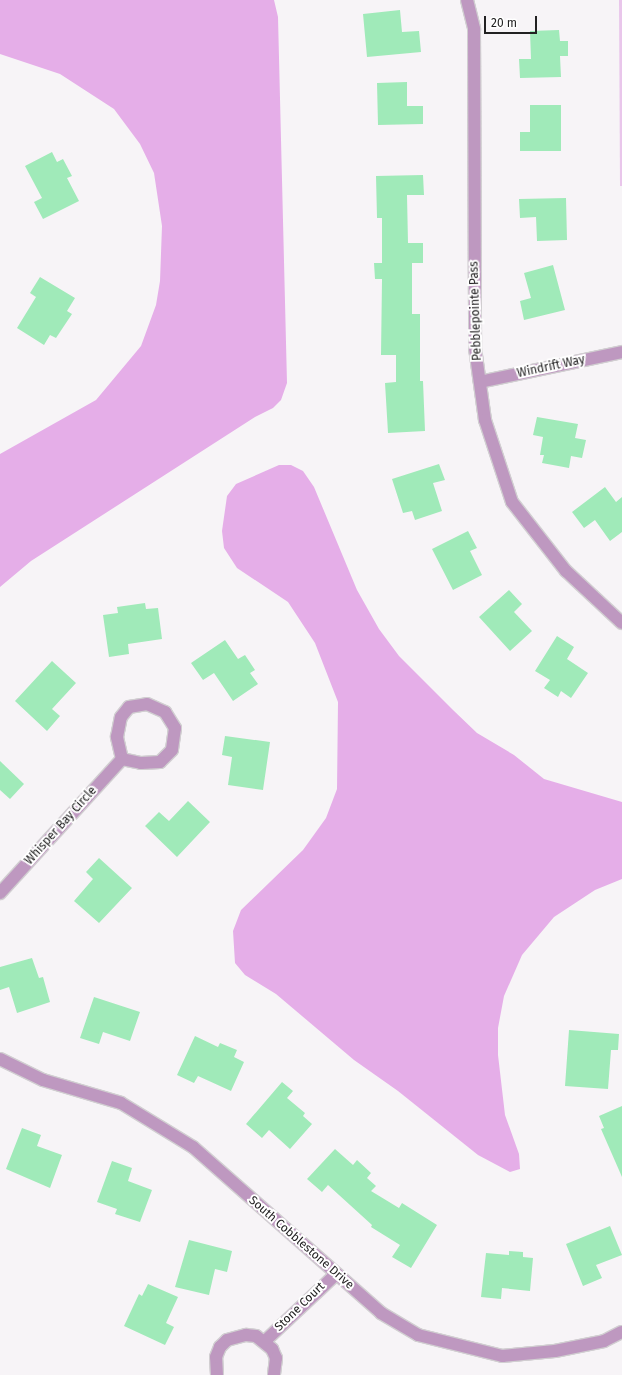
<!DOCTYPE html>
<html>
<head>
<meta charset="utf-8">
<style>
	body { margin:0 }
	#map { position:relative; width:622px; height:1375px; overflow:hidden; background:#f7f4f7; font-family:"Fira Sans",sans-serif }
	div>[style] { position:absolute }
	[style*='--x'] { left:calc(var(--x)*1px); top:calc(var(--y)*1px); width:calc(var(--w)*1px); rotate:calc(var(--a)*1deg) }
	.green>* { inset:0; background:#e9c6eb }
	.water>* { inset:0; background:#e5aee8 }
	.building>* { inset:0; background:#a0eab9 }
	.roads { filter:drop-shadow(1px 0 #d1ced1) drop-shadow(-1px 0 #d1ced1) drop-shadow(0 1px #d1ced1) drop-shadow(0 -1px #d1ced1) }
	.minor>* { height:12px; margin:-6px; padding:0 6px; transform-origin:6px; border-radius:6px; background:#be98c0 }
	span { translate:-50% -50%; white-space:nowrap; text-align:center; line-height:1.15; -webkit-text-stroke:4px #fff; paint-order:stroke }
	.street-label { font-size:12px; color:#222122 }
	.scale { position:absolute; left:484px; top:16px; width:53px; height:18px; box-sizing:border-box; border:2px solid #222122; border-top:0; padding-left:5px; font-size:12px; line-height:14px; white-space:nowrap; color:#222122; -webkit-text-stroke:3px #fff; paint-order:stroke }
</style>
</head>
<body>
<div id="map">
	<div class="green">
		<i style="clip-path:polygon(619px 0,622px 0,622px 186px,620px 186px)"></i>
	</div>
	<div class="water">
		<i style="clip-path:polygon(0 0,274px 0,278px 17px,287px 383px,281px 400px,273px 408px,255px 417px,31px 561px,0 587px,0 454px,96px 400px,141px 346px,156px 305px,160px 281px,162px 226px,154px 173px,140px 144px,114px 109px,60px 74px,0 54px)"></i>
		<i style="clip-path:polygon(279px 465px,291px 465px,303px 471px,314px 487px,357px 590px,379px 629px,399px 656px,453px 710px,477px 733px,514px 755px,544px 779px,622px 802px,622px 879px,595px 890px,554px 917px,522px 955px,504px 996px,498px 1028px,498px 1055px,505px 1115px,519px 1154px,520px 1169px,510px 1172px,478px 1155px,398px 1091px,354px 1060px,276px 994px,245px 975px,235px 963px,233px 931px,241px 910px,303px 850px,326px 818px,337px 789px,338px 702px,315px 643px,288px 602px,237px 568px,224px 548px,222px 531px,227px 496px,236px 484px)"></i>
	</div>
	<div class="building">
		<i style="clip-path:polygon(400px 10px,402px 32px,419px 31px,421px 52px,367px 57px,363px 14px)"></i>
		<i style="clip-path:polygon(559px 30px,560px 41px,568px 41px,568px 56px,560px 56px,561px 77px,520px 78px,519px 59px,531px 59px,530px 31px)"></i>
		<i style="clip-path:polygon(407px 82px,407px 106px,423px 106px,423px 124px,378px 125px,377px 83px)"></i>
		<i style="clip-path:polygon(530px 105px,561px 105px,561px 151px,520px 151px,520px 132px,530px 132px)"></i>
		<i style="clip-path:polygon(52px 152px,57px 162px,63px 159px,72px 176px,67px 178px,79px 201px,43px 219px,34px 202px,42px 198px,25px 166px)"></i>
		<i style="clip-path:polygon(423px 175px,424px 195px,407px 195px,408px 243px,423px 243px,423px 263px,412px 263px,412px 314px,420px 314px,420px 381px,423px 381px,425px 431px,388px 433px,385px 383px,396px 382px,396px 355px,381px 355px,382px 279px,375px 279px,374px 263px,382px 263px,382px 218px,377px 218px,376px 176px)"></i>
		<i style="clip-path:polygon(566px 198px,567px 240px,537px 241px,536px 217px,520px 218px,519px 199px)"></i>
		<i style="clip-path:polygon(553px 265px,565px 310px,524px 320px,520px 301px,531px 298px,524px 273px)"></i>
		<i style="clip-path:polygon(40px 277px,75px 298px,67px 311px,72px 314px,56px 338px,50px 335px,44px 345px,17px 328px,36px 297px,30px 293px)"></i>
		<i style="clip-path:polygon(537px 417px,578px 424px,575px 438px,586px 440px,582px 458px,571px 456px,569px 468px,542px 463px,544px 455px,540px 455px,543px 437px,533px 435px)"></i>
		<i style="clip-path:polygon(439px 464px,445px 480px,433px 483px,442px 511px,415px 520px,412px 511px,403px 513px,392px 479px)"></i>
		<i style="clip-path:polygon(605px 487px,616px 502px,622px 497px,622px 532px,610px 541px,595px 520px,584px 528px,572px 512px)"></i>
		<i style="clip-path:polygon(468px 531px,477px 548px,470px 551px,482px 575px,453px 590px,432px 549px)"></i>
		<i style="clip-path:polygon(509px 590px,522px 604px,514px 612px,532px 631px,510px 651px,479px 617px)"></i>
		<i style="clip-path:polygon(145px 603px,146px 609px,158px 608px,162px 639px,128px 644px,129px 654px,109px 657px,103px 615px,118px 613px,117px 607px)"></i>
		<i style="clip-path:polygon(557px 636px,574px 647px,567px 659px,588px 673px,571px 698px,561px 691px,558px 697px,544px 688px,550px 680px,535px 671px)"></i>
		<i style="clip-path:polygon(225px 640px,238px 659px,245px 655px,255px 670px,250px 673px,258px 684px,233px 701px,214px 673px,203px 680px,191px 663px)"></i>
		<i style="clip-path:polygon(52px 661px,76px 683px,52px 709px,60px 716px,47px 731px,15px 701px)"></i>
		<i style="clip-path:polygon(225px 736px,270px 742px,263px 790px,228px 785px,232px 757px,222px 755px)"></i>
		<i style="clip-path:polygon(0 761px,24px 784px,10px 799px,0 790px)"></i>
		<i style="clip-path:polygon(188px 801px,210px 822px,177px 857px,145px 826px,159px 812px,169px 821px)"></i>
		<i style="clip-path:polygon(99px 858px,132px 888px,99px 923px,74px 901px,93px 879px,86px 872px)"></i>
		<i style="clip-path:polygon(32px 958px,39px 978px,43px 977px,50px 1002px,17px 1013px,9px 987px,0 990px,0 967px)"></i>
		<i style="clip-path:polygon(94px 997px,140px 1012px,130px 1041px,103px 1032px,99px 1044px,80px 1038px)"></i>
		<i style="clip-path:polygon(569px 1030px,619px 1034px,618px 1050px,611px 1050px,608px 1089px,565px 1086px)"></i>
		<i style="clip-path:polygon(195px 1036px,218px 1047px,220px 1043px,237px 1050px,234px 1057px,244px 1062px,231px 1091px,198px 1076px,194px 1083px,177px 1075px)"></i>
		<i style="clip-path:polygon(282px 1082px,293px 1091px,287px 1098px,305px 1113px,303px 1116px,312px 1124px,290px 1149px,269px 1130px,262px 1138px,246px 1124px)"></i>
		<i style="clip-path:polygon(622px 1106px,622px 1177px,601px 1129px,604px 1128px,599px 1116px)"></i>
		<i style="clip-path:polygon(22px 1128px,41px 1135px,37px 1146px,62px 1155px,50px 1188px,6px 1169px)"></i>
		<i style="clip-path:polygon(335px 1149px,353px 1165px,357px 1160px,371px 1173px,367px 1178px,376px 1186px,371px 1191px,399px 1208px,402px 1203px,437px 1225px,411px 1268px,392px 1257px,400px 1245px,371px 1227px,372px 1225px,328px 1185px,322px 1192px,307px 1179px)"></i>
		<i style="clip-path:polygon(112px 1161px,132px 1168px,128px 1181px,152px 1190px,140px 1222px,115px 1214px,117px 1209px,97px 1202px)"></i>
		<i style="clip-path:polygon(610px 1226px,622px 1255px,596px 1265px,602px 1278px,583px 1286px,566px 1244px)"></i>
		<i style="clip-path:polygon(189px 1240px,232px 1251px,227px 1272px,215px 1269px,209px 1295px,175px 1287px)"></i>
		<i style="clip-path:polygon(509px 1251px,523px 1252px,523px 1257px,533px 1258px,530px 1291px,502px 1288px,501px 1299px,481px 1297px,486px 1253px,509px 1255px)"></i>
		<i style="clip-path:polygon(148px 1284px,178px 1297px,166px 1323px,174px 1327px,165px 1345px,124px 1326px,139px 1294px,142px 1296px)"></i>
	</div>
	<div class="roads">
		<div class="minor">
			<i style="--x:467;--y:0;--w:30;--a:76"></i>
			<i style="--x:474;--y:29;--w:319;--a:89.8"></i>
			<i style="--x:475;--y:348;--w:73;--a:82.1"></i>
			<i style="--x:485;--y:420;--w:86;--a:71.8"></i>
			<i style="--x:512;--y:502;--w:88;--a:52"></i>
			<i style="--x:566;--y:571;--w:76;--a:42.9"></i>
			<i style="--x:480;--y:382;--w:145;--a:-11.9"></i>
			<i style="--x:147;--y:704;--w:20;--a:24"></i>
			<i style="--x:165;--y:712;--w:19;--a:58"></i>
			<i style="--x:175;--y:728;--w:22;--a:98"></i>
			<i style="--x:172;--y:750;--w:17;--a:135"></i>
			<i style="--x:160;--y:762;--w:19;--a:177"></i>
			<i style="--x:141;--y:763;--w:19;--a:-168"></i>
			<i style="--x:122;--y:759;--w:23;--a:-103"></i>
			<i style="--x:117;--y:737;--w:20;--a:-79"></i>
			<i style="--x:121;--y:717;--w:13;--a:-51"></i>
			<i style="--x:129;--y:707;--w:18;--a:-9"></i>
			<i style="--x:0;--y:893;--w:181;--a:-47.7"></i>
			<i style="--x:0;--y:1059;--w:48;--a:26"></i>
			<i style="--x:43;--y:1080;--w:81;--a:16.4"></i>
			<i style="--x:121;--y:1103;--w:84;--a:31.4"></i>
			<i style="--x:193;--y:1147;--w:251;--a:41.4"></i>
			<i style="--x:381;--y:1313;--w:43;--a:30.7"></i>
			<i style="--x:418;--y:1335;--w:87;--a:14"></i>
			<i style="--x:502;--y:1356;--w:53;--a:-5.4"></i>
			<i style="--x:555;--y:1351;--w:50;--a:-11.5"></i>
			<i style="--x:604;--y:1341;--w:20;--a:-27"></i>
			<i style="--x:265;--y:1341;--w:98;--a:-43.3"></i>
			<i style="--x:217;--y:1375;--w:18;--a:-93"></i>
			<i style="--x:216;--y:1357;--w:11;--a:-68"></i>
			<i style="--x:220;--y:1347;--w:10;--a:-45"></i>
			<i style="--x:227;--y:1340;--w:20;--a:-15"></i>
			<i style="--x:246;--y:1335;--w:10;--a:6"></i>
			<i style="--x:256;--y:1336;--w:21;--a:39"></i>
			<i style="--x:272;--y:1349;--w:10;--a:66"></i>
			<i style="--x:276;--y:1358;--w:17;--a:97"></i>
		</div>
	</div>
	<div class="street-label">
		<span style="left:476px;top:311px;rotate:-92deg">Pebblepointe Pass</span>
		<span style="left:551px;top:367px;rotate:-12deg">Windrift Way</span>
		<span style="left:61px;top:826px;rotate:-48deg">Whisper Bay Circle</span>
		<span style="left:301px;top:1243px;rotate:41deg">South Cobblestone Drive</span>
		<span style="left:300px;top:1307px;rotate:-44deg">Stone Court</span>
	</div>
	<div class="scale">20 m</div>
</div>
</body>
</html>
